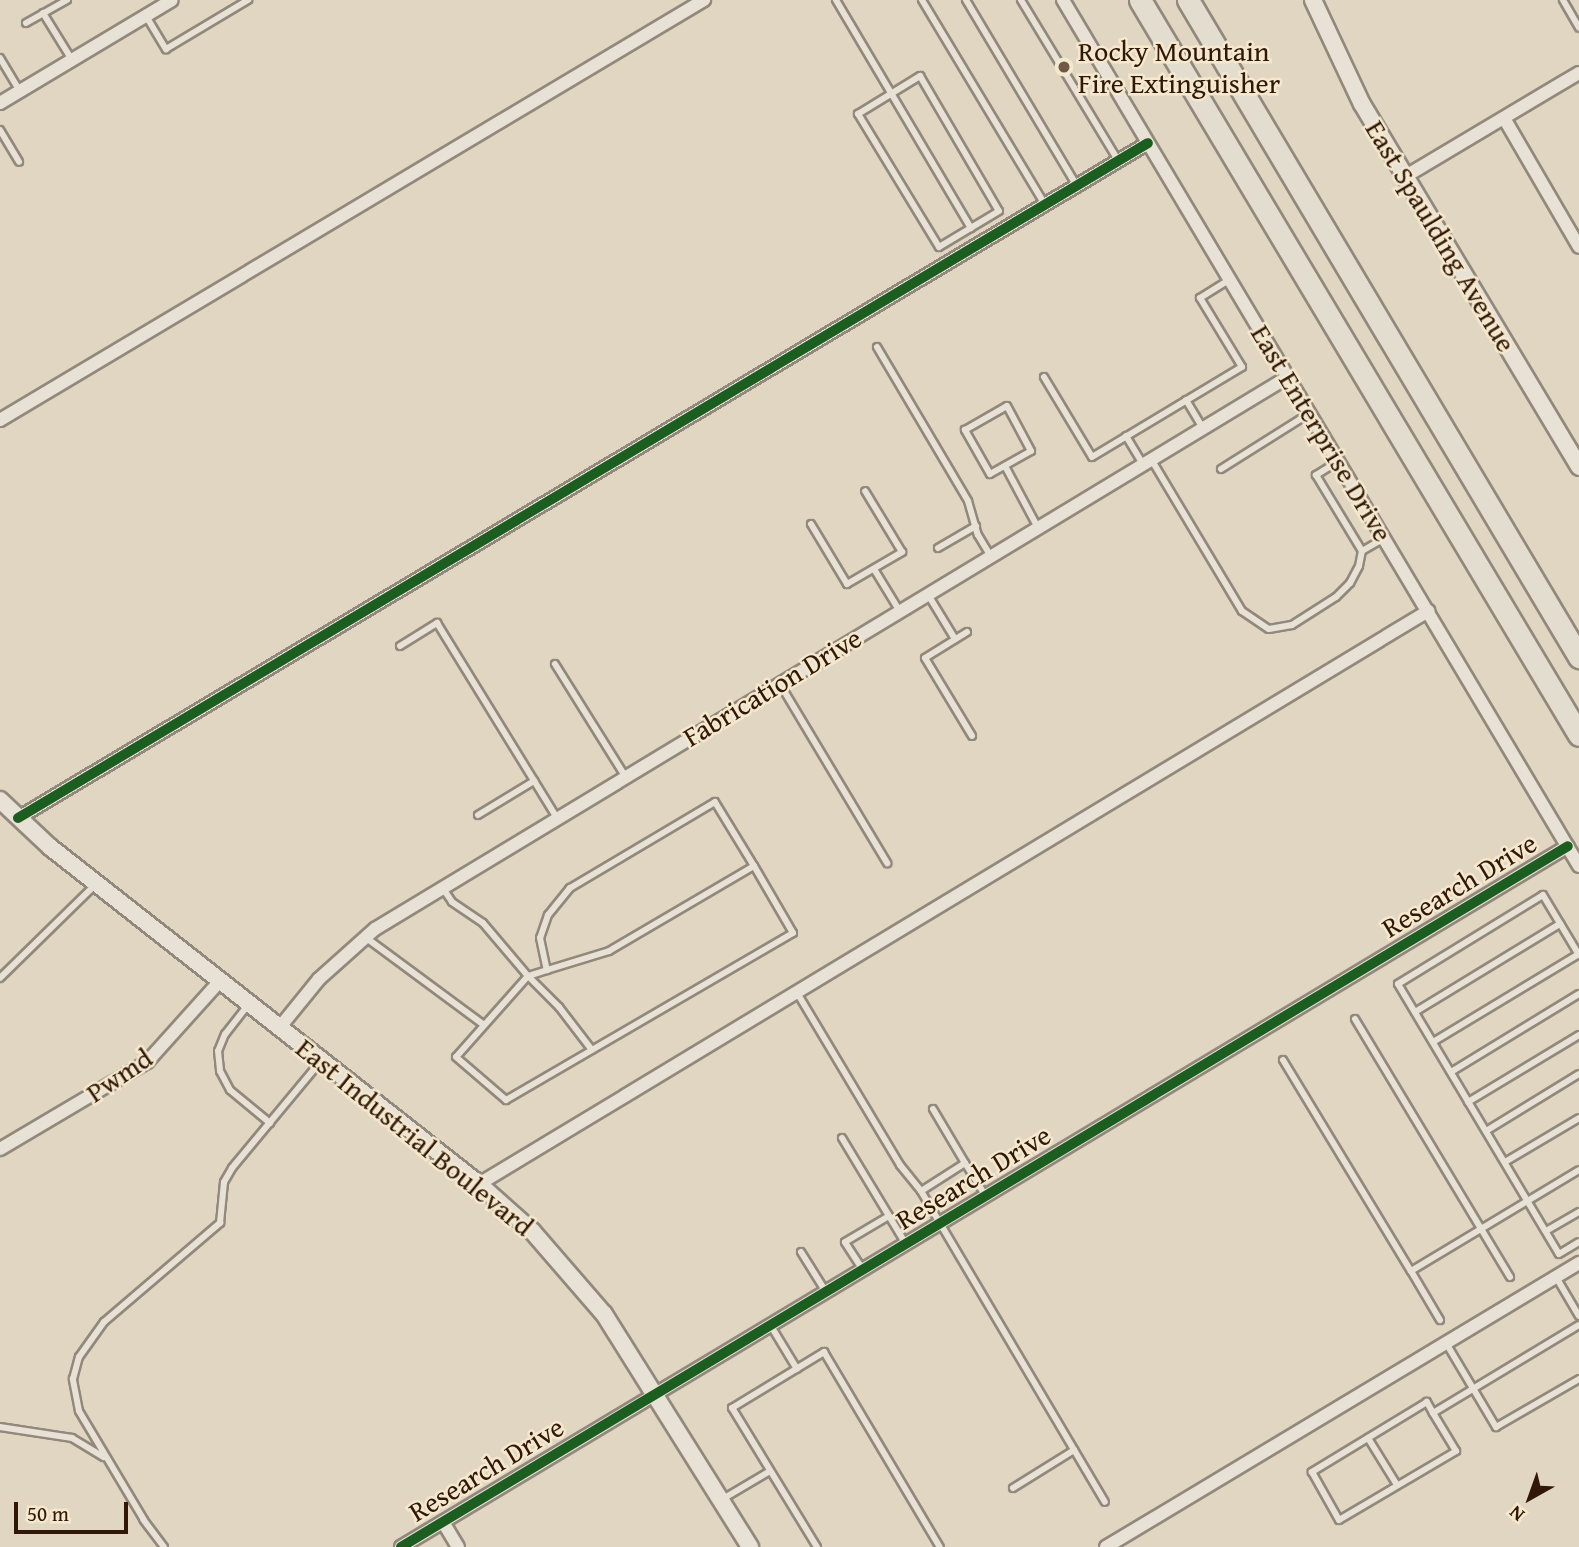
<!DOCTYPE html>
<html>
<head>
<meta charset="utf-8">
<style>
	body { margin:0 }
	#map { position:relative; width:1579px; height:1547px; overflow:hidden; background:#e1d6c1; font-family:"Gentium Book Plus",serif }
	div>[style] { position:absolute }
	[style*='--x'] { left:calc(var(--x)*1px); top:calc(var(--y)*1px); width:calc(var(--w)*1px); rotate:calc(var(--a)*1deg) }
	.roads { filter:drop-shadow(2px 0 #92887b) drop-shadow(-2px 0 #92887b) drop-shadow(0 2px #92887b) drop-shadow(0 -2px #92887b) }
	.service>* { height:6px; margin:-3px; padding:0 3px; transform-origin:3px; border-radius:3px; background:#e7e1d6 }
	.minor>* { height:12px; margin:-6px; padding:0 6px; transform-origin:6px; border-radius:6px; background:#e7e1d6 }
	.tertiary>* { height:16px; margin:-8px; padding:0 8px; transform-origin:8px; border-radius:8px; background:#e7e1d6 }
	.trunk>* { height:21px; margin:-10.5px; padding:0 10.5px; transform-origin:10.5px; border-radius:10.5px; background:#e3ddd0 }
	.cycleway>* { height:10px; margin:-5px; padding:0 5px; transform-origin:5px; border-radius:5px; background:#1b5e20 }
	.dots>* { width:19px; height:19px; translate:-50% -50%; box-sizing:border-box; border:4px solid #f4e8ce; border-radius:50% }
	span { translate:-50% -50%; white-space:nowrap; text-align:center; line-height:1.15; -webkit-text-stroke:5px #f4e8ce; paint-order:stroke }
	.poi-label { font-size:28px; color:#311806 }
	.left { translate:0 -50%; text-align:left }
	.street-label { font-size:28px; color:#311806 }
	.north { position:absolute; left:1495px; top:1463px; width:70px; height:70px; -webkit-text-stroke:5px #f4e8ce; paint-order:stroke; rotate:220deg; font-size:19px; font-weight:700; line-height:28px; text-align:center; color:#311806 }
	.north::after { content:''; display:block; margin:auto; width:24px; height:32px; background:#311806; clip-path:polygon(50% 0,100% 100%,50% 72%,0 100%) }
	.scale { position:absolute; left:14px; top:1502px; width:114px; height:32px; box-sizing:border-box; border:4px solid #311806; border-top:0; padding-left:9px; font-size:21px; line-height:24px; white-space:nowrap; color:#311806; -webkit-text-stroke:5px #f4e8ce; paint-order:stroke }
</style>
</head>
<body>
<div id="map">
	<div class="roads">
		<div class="service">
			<i style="--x:836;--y:0;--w:265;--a:59.4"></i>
			<i style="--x:922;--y:0;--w:239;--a:59"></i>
			<i style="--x:966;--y:0;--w:217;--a:59.2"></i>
			<i style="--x:1021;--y:0;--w:187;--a:58.8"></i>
			<i style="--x:1563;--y:0;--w:32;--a:60"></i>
			<i style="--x:43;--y:13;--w:55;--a:58.3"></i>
			<i style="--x:146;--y:16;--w:39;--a:59"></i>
			<i style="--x:166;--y:49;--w:96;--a:-30.9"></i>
			<i style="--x:26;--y:23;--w:47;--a:-29.3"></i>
			<i style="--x:0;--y:58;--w:39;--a:59"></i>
			<i style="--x:920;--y:76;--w:156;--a:59.7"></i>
			<i style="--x:999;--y:211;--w:70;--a:149"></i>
			<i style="--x:939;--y:247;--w:156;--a:-121.3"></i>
			<i style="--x:858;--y:114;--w:73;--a:-31.5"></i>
			<i style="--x:0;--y:130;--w:37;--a:59"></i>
			<i style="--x:877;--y:347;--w:179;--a:59.4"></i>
			<i style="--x:968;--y:501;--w:35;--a:74"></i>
			<i style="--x:978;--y:535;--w:23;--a:59"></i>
			<i style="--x:1044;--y:377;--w:93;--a:59"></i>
			<i style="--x:1092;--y:457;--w:175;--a:-31"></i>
			<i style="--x:1242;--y:367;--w:81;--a:-121.3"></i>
			<i style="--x:1200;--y:298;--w:34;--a:-32"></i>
			<i style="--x:1186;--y:400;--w:31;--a:59"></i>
			<i style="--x:1007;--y:406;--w:51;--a:61.9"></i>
			<i style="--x:1031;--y:451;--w:47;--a:150.7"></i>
			<i style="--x:990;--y:474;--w:51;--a:-119.6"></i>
			<i style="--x:965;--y:430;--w:48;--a:-29.7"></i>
			<i style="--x:1126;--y:436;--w:31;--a:59"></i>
			<i style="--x:1151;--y:459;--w:177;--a:59.1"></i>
			<i style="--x:1242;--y:611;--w:32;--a:34"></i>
			<i style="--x:1269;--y:629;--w:23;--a:-10"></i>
			<i style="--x:1292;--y:625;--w:52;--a:-32.5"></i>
			<i style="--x:1336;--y:597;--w:20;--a:-45"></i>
			<i style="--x:1350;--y:583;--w:19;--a:-62"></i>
			<i style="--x:1359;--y:566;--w:15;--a:-79"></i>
			<i style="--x:1362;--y:551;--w:24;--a:-30"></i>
			<i style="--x:1337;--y:462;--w:25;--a:148"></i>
			<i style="--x:1316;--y:475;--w:89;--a:58.8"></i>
			<i style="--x:1005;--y:466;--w:68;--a:61.9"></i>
			<i style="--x:1221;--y:469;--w:105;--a:-32.2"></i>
			<i style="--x:811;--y:524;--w:70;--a:59"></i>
			<i style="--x:847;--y:584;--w:64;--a:-30.2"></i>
			<i style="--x:902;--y:552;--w:71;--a:-121.2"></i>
			<i style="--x:938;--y:548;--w:44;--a:-30.1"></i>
			<i style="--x:874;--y:569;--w:48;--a:58.6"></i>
			<i style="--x:927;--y:593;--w:54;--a:58.7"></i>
			<i style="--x:967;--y:632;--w:49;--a:148.2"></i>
			<i style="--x:925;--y:658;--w:91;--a:58.9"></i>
			<i style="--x:400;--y:646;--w:44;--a:-31.9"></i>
			<i style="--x:437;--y:623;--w:229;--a:58.4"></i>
			<i style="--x:555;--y:664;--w:132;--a:58"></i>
			<i style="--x:780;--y:684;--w:209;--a:59.1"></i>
			<i style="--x:478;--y:815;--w:66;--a:-31.3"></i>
			<i style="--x:442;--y:887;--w:18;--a:56"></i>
			<i style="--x:452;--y:902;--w:37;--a:34"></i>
			<i style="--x:483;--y:923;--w:70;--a:49.7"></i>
			<i style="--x:528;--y:976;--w:108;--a:131.6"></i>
			<i style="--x:456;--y:1057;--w:66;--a:40.7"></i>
			<i style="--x:506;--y:1100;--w:332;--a:-30.2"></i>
			<i style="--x:793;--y:933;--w:78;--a:-120.2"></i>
			<i style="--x:754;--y:866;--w:75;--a:-121.4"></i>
			<i style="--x:715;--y:802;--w:169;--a:149.3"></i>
			<i style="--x:570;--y:888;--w:35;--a:129"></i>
			<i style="--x:548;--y:915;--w:24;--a:109"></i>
			<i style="--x:540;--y:938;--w:33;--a:78"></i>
			<i style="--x:547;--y:970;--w:65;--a:-17"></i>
			<i style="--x:609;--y:951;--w:168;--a:-30.4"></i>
			<i style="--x:365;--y:937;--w:148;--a:36.5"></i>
			<i style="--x:1579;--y:955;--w:70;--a:-121"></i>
			<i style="--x:1543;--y:895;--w:170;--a:148.5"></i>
			<i style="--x:1398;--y:984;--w:314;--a:59.2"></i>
			<i style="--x:1559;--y:1254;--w:23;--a:-31"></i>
			<i style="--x:547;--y:970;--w:20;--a:162"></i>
			<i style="--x:528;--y:976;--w:44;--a:45"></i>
			<i style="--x:559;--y:1007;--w:54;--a:52.5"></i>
			<i style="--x:0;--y:978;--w:133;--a:-44.4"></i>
			<i style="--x:796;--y:991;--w:203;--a:59.1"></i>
			<i style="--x:900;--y:1165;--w:33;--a:51"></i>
			<i style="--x:248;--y:1005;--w:37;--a:128"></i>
			<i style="--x:225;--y:1034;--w:18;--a:112"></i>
			<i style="--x:218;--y:1051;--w:20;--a:84"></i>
			<i style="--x:220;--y:1071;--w:21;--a:62"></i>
			<i style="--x:230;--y:1090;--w:52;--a:39.5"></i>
			<i style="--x:1415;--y:1012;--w:170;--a:-31.3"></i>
			<i style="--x:1355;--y:1019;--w:301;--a:59"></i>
			<i style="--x:1433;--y:1042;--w:170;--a:-31.1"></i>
			<i style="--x:1283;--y:1060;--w:247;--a:58.8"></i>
			<i style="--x:1411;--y:1271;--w:196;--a:-31"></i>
			<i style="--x:1451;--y:1072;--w:150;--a:-31.4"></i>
			<i style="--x:1468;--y:1102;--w:130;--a:-31.1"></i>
			<i style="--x:933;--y:1109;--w:63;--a:59.3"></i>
			<i style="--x:1486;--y:1131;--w:109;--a:-31.5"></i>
			<i style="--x:842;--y:1138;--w:91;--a:58.9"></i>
			<i style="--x:1505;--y:1162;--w:86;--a:-30.7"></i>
			<i style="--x:985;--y:1195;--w:38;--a:-122"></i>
			<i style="--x:965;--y:1163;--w:52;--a:147.5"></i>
			<i style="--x:921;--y:1191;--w:361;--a:59.4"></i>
			<i style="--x:1546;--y:1231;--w:38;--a:-30"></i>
			<i style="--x:801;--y:1252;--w:47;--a:58"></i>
			<i style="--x:863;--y:1270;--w:33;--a:-123"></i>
			<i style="--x:845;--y:1242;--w:51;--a:-30.6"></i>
			<i style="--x:889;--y:1216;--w:33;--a:59"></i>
			<i style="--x:1411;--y:1271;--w:57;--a:59.4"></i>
			<i style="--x:1556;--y:1277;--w:45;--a:59.5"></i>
			<i style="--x:771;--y:1326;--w:50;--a:58.8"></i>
			<i style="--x:1446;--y:1343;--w:98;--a:59.2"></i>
			<i style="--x:1496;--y:1427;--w:96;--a:-30"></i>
			<i style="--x:1433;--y:1413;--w:13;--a:-119"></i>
			<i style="--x:1427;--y:1402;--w:135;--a:148.7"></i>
			<i style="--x:1312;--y:1472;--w:55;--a:60.6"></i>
			<i style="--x:1339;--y:1520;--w:136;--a:-30.5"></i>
			<i style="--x:1456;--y:1451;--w:44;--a:-121.2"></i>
			<i style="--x:1433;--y:1413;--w:170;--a:-31.1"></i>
			<i style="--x:0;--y:1427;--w:73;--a:8.7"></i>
			<i style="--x:72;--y:1438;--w:37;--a:31"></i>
			<i style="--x:1368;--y:1438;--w:55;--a:58.3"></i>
			<i style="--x:1013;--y:1488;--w:72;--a:-31.9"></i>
			<i style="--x:721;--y:1500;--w:57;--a:-30.6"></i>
			<i style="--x:164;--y:1547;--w:34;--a:-127"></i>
			<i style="--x:144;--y:1520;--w:127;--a:-120.8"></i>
			<i style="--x:79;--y:1411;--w:33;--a:-101"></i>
			<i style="--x:73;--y:1379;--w:23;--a:-75"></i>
			<i style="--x:79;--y:1357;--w:43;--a:-54.5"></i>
			<i style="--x:104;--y:1322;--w:153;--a:-40.5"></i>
			<i style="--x:220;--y:1223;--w:41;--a:-84.4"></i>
			<i style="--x:224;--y:1182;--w:16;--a:-60"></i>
			<i style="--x:232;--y:1168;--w:138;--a:-50.3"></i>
			<i style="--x:817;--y:1547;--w:163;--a:-121.4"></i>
			<i style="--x:732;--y:1408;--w:108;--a:-31.3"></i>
			<i style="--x:824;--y:1352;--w:227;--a:59.3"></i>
		</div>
		<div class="minor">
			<i style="--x:1063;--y:0;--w:1008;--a:59.21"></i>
			<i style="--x:0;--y:103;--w:200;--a:-30.9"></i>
			<i style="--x:1504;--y:118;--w:149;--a:59.8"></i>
			<i style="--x:1406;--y:176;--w:201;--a:-30.8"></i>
			<i style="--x:0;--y:420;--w:820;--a:-30.82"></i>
			<i style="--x:18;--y:818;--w:1316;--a:-30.85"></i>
			<i style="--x:280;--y:1027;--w:62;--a:-50.9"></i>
			<i style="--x:319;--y:979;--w:75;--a:-41.8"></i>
			<i style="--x:375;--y:929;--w:1067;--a:-31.16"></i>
			<i style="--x:0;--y:1149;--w:171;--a:-30.6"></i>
			<i style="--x:147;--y:1062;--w:109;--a:-48"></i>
			<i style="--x:479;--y:1184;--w:1109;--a:-31.12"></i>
			<i style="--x:443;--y:1522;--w:29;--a:59"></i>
			<i style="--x:401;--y:1547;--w:1361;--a:-30.99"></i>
			<i style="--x:1106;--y:1547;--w:552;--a:-30.98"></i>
		</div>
		<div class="tertiary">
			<i style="--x:1313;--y:0;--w:115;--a:64.8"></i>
			<i style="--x:1362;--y:104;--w:423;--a:59.1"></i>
			<i style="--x:0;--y:800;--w:69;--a:43.2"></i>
			<i style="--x:50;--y:847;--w:546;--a:38.15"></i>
			<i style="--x:479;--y:1184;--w:71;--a:41.6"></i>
			<i style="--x:532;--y:1231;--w:110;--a:49.1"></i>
			<i style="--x:604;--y:1314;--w:275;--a:57.9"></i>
		</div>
		<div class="trunk">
			<i style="--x:1140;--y:0;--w:856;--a:59.15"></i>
			<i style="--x:1188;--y:0;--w:765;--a:59.24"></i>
		</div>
	</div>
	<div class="cycleway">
		<i style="--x:18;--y:818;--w:1316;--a:-30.85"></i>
		<i style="--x:401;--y:1547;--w:1361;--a:-30.99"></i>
	</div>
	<div class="dots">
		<i style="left:1064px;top:67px;background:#6f5a47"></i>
	</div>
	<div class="poi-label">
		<span class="left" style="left:1078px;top:67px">Rocky Mountain<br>Fire Extinguisher</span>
	</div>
	<div class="street-label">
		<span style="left:1441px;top:236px;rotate:59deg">East Spaulding Avenue</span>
		<span style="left:1322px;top:433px;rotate:59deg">East Enterprise Drive</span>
		<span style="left:772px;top:687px;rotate:-31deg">Fabrication Drive</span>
		<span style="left:1459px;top:885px;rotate:-31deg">Research Drive</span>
		<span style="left:119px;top:1075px;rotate:-34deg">Pwmd</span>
		<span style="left:415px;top:1137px;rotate:39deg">East Industrial Boulevard</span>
		<span style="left:973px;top:1177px;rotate:-31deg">Research Drive</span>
		<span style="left:486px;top:1469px;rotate:-31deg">Research Drive</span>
	</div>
	<div class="north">N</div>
	<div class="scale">50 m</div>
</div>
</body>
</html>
